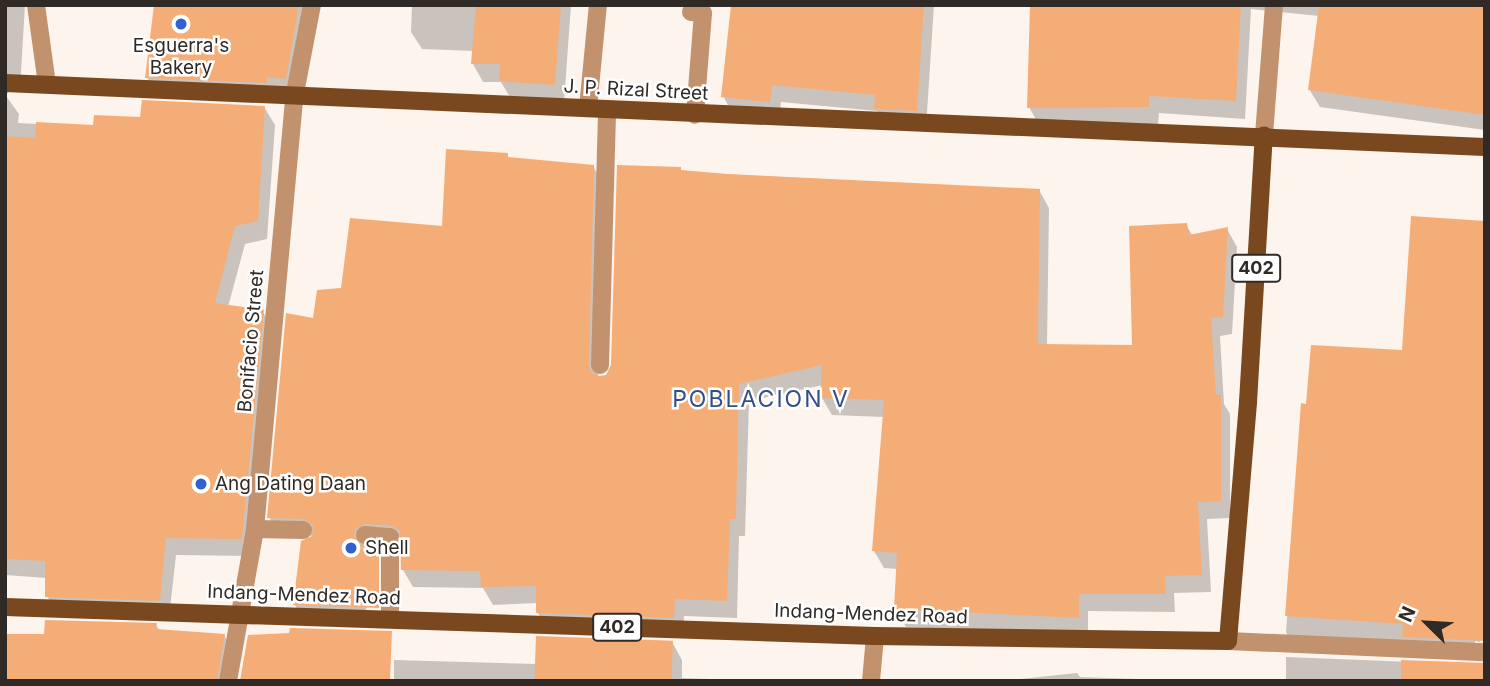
<!DOCTYPE html>
<html>
<head>
<meta charset="utf-8">
<style>
	body { margin:0 }
	#map { position:relative; width:1490px; height:686px; overflow:hidden; background:#fdf4ed; font-family:Inter,sans-serif }
	div>[style] { position:absolute }
	[style*='--x'] { left:calc(var(--x)*1px); top:calc(var(--y)*1px); width:calc(var(--w)*1px); rotate:calc(var(--a)*1deg) }
	.shadow>* { inset:0; background:#0003 }
	.building>* { inset:0; background:#f4ad76; transform-origin:0 0 }
	.lane>* { height:18px; margin:-9px; padding:0 9px; transform-origin:9px; border-radius:9px; background:#c2926e }
	.street>* { height:18px; margin:-9px; padding:0 9px; transform-origin:9px; border-radius:9px; background:#c2926e }
	.primary>* { height:18px; margin:-9px; padding:0 9px; transform-origin:9px; border-radius:9px; background:#79481f }
	.dots>* { width:19px; height:19px; translate:-50% -50%; box-sizing:border-box; border:4px solid #fff; border-radius:50% }
	span { translate:-50% -50%; white-space:nowrap; text-align:center; line-height:1.15; -webkit-text-stroke:5px #fff; paint-order:stroke }
	.shield-label span { padding:2px 5px; background:#fff; border:2px solid; border-radius:5px; -webkit-text-stroke-width:0 }
	.shield-label { font-size:18px; color:#2f2a26; font-weight:700 }
	.poi-label { font-size:19px; color:#2f2a26 }
	.left { translate:0 -50%; text-align:left }
	.street-label { font-size:19px; color:#2f2a26 }
	.quarter-label { font-size:23px; color:#344e87; letter-spacing:2px }
	.frame { position:absolute; inset:0; border:7px solid #2f2a26; pointer-events:none }
	.north { position:absolute; left:1392px; top:588px; width:70px; height:70px; -webkit-text-stroke:5px #fff; paint-order:stroke; rotate:294deg; font-size:19px; font-weight:700; line-height:28px; text-align:center; color:#2f2a26 }
	.north::after { content:''; display:block; margin:auto; width:24px; height:32px; background:#2f2a26; clip-path:polygon(50% 0,100% 100%,50% 72%,0 100%) }
</style>
</head>
<body>
<div id="map">
	<div class="shadow">
		<i style="clip-path:polygon(5px 5px,25px 5px,20px 89px,9px 91px,6px 96px,19px 114px,18px 123px,95px 127px,142px 119px,264px 107px,275px 125px,267px 239px,245px 244px,228px 307px,263px 312px,273px 330px,251px 556px,176px 555px,169px 618px,57px 614px,47px 596px,47px 578px,5px 575px)"></i>
		<i style="clip-path:polygon(156px 5px,310px 5px,296px 96px,157px 95px,147px 77px)"></i>
		<i style="clip-path:polygon(412px 5px,571px 5px,564px 102px,511px 99px,501px 82px,483px 82px,473px 64px,474px 51px,422px 49px,411px 32px)"></i>
		<i style="clip-path:polygon(733px 5px,934px 5px,926px 128px,886px 126px,877px 111px,781px 102px,779px 119px,733px 114px,723px 96px)"></i>
		<i style="clip-path:polygon(1033px 5px,1485px 5px,1485px 130px,1320px 107px,1309px 89px,1319px 16px,1251px 9px,1245px 119px,1159px 113px,1158px 124px,1039px 125px,1029px 107px)"></i>
		<i style="clip-path:polygon(507px 155px,510px 159px,593px 166px,603px 184px,598px 378px,607px 376px,680px 169px,682px 172px,1039px 190px,1049px 208px,1047px 346px,1134px 347px,1186px 225px,1193px 236px,1227px 229px,1237px 247px,1232px 334px,1220px 336px,1224px 404px,1230px 414px,1230px 518px,1207px 519px,1211px 592px,1174px 593px,1175px 612px,1088px 611px,1088px 635px,906px 627px,896px 609px,898px 569px,884px 568px,874px 551px,884px 417px,832px 415px,822px 398px,823px 385px,749px 401px,745px 536px,739px 536px,737px 618px,684px 616px,683px 635px,548px 630px,538px 613px,538px 603px,493px 605px,483px 588px,413px 587px,403px 570px,403px 542px,370px 542px,365px 548px,375px 566px,363px 624px,305px 622px,295px 605px,318px 536px,279px 535px,269px 517px,315px 319px,343px 290px,444px 227px)"></i>
		<i style="clip-path:polygon(1483px 213px,1485px 625px,1481px 625px,1480px 642px,1475px 641px,1475px 657px,1296px 649px,1286px 632px,1303px 405px,1308px 405px,1404px 352px,1483px 223px)"></i>
		<i style="clip-path:polygon(156px 625px,160px 631px,224px 635px,234px 653px,229px 681px,5px 681px,46px 635px)"></i>
		<i style="clip-path:polygon(672px 642px,682px 660px,682px 678px,766px 681px,394px 681px,394px 660px,538px 664px)"></i>
		<i style="clip-path:polygon(1286px 657px,1463px 664px,1473px 681px,1286px 681px)"></i>
		<i style="clip-path:polygon(1077px 673px,1080px 677px,1197px 681px,1001px 681px)"></i>
	</div>
	<div class="building">
		<i style="clip-path:polygon(154px 5px,299px 5px,286px 79px,267px 77px,267px 83px,145px 78px)"></i>
		<i style="clip-path:polygon(476px 5px,561px 5px,555px 85px,499px 81px,500px 64px,471px 64px)"></i>
		<i style="clip-path:polygon(731px 5px,924px 5px,917px 111px,874px 109px,875px 95px,772px 85px,770px 102px,721px 97px)"></i>
		<i style="clip-path:polygon(1030px 5px,1241px 5px,1236px 101px,1149px 96px,1149px 107px,1027px 108px)"></i>
		<i style="clip-path:polygon(1319px 5px,1456px 5px,1485px 8px,1485px 115px,1308px 90px)"></i>
		<i style="clip-path:polygon(142px 100px,265px 106px,258px 221px,235px 226px,215px 303px,264px 310px,242px 539px,166px 538px,160px 601px,45px 597px,45px 561px,5px 559px,5px 136px,35px 138px,36px 122px,93px 125px,94px 115px,140px 117px)"></i>
		<i style="clip-path:polygon(446px 149px,508px 153px,508px 157px,594px 165px,589px 365px,590px 371px,599px 376px,606px 375px,611px 365px,617px 165px,681px 167px,681px 170px,727px 174px,1040px 189px,1038px 344px,1132px 345px,1129px 226px,1187px 223px,1189px 235px,1228px 227px,1223px 317px,1211px 318px,1216px 395px,1221px 395px,1221px 501px,1198px 502px,1202px 575px,1165px 576px,1166px 594px,1079px 594px,1079px 618px,894px 609px,897px 553px,872px 551px,884px 400px,820px 398px,822px 365px,739px 384px,736px 519px,730px 519px,727px 601px,675px 599px,674px 618px,536px 613px,536px 586px,481px 587px,480px 571px,401px 570px,400px 531px,392px 526px,366px 524px,356px 528px,354px 535px,359px 545px,379px 548px,379px 608px,293px 605px,301px 541px,312px 536px,313px 525px,304px 519px,267px 518px,286px 313px,313px 318px,317px 290px,341px 288px,350px 218px,442px 226px)"></i>
		<i style="clip-path:polygon(1411px 216px,1485px 221px,1485px 641px,1402px 637px,1403px 624px,1285px 616px,1301px 403px,1306px 404px,1311px 345px,1402px 350px)"></i>
		<i style="clip-path:polygon(45px 620px,157px 623px,156px 629px,225px 634px,217px 681px,5px 681px,5px 634px,44px 634px)"></i>
		<i style="clip-path:polygon(290px 628px,392px 631px,390px 681px,240px 681px,248px 635px,289px 633px)"></i>
		<i style="left:536px;top:636px;width:137px;height:45px;rotate:2deg"></i>
		<i style="clip-path:polygon(1401px 660px,1485px 663px,1485px 681px,1401px 681px)"></i>
	</div>
	<div class="lane">
		<i style="--x:36;--y:5;--w:80;--a:82.1"></i>
		<i style="--x:691;--y:12;--w:12;--a:5"></i>
		<i style="--x:703;--y:13;--w:102;--a:94.5"></i>
		<i style="--x:588;--y:108;--w:103;--a:-84.5"></i>
		<i style="--x:600;--y:365;--w:256;--a:-88.4"></i>
		<i style="--x:255;--y:529;--w:48;--a:1.2"></i>
		<i style="--x:365;--y:535;--w:25;--a:5"></i>
		<i style="--x:390;--y:537;--w:82;--a:90"></i>
		<i style="--x:871;--y:681;--w:45;--a:-84.9"></i>
	</div>
	<div class="street">
		<i style="--x:1264;--y:135;--w:130;--a:-85.6"></i>
		<i style="--x:1228;--y:641;--w:257;--a:2.5"></i>
		<i style="--x:228;--y:681;--w:154;--a:-79.9"></i>
		<i style="--x:255;--y:529;--w:438;--a:-84.8"></i>
		<i style="--x:295;--y:93;--w:90;--a:-79.1"></i>
	</div>
	<div class="primary">
		<i style="--x:5;--y:83;--w:1481;--a:2.48"></i>
		<i style="--x:5;--y:607;--w:870;--a:1.91"></i>
		<i style="--x:875;--y:636;--w:353;--a:0.8"></i>
		<i style="--x:1228;--y:641;--w:240;--a:-85.2"></i>
		<i style="--x:1248;--y:402;--w:267;--a:-86.6"></i>
	</div>
	<div class="dots">
		<i style="left:181px;top:24px;background:#3161d0"></i>
		<i style="left:201px;top:484px;background:#3161d0"></i>
		<i style="left:351px;top:548px;background:#3161d0"></i>
	</div>
	<div class="shield-label">
		<span style="left:1256px;top:268px">402</span>
		<span style="left:617px;top:627px">402</span>
	</div>
	<div class="poi-label">
		<span style="left:181px;top:57px">Esguerra's<br>Bakery</span>
		<span class="left" style="left:215px;top:484px">Ang Dating Daan</span>
		<span class="left" style="left:365px;top:548px">Shell</span>
	</div>
	<div class="street-label">
		<span style="left:636px;top:90px;rotate:3deg">J. P. Rizal Street</span>
		<span style="left:251px;top:341px;rotate:-85deg">Bonifacio Street</span>
		<span style="left:304px;top:595px;rotate:2deg">Indang-Mendez Road</span>
		<span style="left:871px;top:614px;rotate:2deg">Indang-Mendez Road</span>
	</div>
	<div class="quarter-label">
		<span style="left:761px;top:399px">POBLACION V</span>
	</div>
	<div class="frame"></div>
	<div class="north">N</div>
</div>
</body>
</html>
